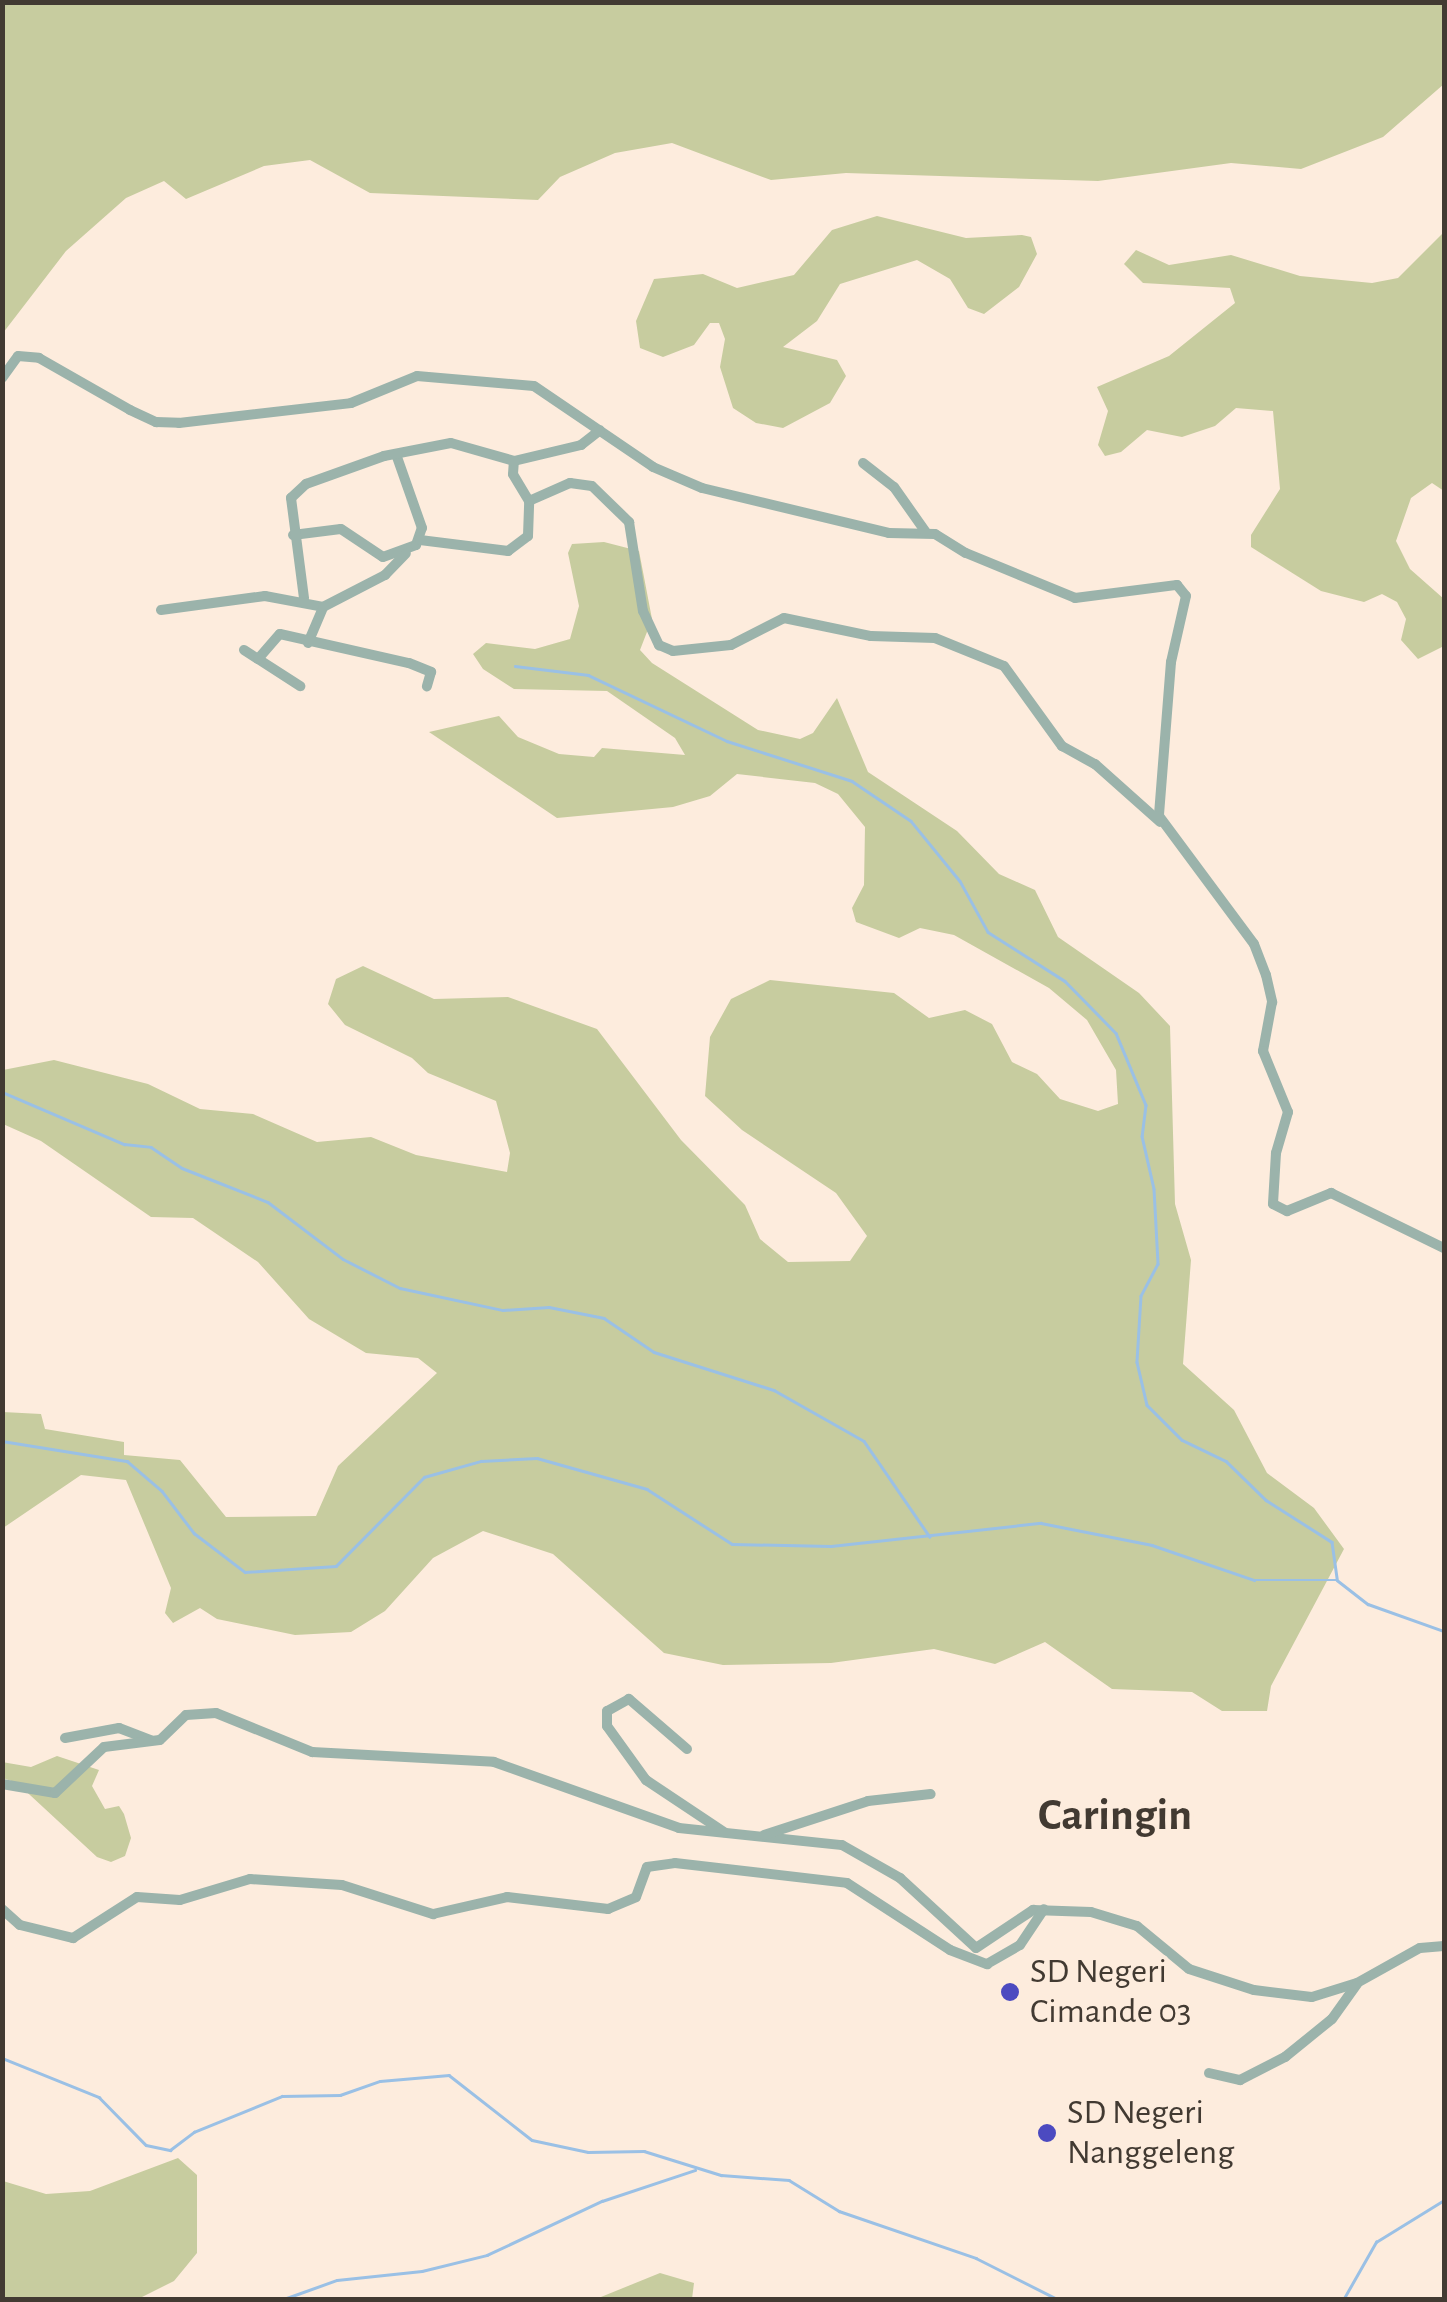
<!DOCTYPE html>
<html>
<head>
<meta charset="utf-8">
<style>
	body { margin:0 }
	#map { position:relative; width:1447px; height:2302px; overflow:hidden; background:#fdecdd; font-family:"Alegreya Sans",sans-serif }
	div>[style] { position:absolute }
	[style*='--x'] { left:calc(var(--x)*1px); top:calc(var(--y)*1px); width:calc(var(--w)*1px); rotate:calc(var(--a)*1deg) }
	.green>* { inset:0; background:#c7cc9f }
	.stream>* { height:2.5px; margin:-1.25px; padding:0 1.25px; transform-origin:1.25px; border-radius:1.25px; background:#9ac0e5 }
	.street>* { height:10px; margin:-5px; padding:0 5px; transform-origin:5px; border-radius:5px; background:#9bb3ab }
	.dots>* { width:28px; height:28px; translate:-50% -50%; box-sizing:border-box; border:5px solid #fdecdd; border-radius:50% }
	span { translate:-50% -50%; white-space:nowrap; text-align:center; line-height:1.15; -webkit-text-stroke:8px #fdecdd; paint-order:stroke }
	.poi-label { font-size:35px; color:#423a32 }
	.left { translate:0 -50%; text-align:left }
	.district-label { font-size:45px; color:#423a32; font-weight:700 }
	.frame { position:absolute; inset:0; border:5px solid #423a32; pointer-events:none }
</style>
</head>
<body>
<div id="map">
	<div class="green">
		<i style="clip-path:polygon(3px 2px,1444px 3px,1444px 84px,1383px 137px,1301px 169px,1231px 163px,1098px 181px,846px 173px,771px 180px,672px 143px,615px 153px,560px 177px,538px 200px,370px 193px,310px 160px,264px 166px,186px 199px,164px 181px,126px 198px,66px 251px,3px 333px)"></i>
		<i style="clip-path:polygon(877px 216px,966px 238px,1022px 235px,1031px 237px,1037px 254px,1019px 287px,984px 314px,968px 308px,950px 279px,917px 260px,840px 284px,817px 321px,783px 347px,837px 360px,846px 376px,830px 403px,783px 428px,756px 423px,733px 408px,720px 367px,725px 339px,719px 323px,710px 323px,694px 345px,663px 357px,640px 348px,636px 321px,654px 279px,703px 274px,737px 288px,794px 275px,832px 230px)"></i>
		<i style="clip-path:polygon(1444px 232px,1444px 491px,1432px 483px,1411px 498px,1396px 541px,1410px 569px,1444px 599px,1444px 646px,1418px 659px,1401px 640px,1406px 619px,1397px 602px,1382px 594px,1364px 602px,1321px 591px,1251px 547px,1251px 535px,1280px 489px,1273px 411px,1236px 408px,1215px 426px,1182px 437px,1147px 430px,1121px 452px,1105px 456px,1098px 445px,1108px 411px,1097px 387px,1169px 356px,1235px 303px,1230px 288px,1143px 283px,1124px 264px,1136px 250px,1169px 265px,1231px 255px,1300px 276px,1372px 283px,1398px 278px)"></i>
		<i style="clip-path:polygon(604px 542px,639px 551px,652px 619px,640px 650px,652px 663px,758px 730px,800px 739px,813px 733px,837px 698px,868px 772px,957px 831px,999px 874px,1035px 890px,1058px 937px,1139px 993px,1170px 1026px,1175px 1204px,1191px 1260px,1183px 1364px,1234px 1410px,1267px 1473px,1314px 1508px,1344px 1549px,1271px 1686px,1267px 1711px,1222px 1711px,1192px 1692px,1112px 1689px,1045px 1642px,995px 1664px,934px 1649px,831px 1663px,723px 1665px,664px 1653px,553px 1554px,483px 1531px,433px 1558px,385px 1611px,351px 1632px,295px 1635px,217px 1619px,200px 1608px,173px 1623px,165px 1613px,171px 1588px,126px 1480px,81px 1475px,3px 1528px,3px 1412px,41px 1414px,45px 1429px,124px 1442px,124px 1455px,180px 1460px,226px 1517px,316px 1516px,338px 1466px,437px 1373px,418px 1358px,366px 1353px,309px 1319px,258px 1262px,193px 1218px,151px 1217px,41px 1141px,3px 1124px,3px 1070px,54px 1060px,148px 1084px,200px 1109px,253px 1114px,317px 1142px,371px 1137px,416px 1155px,507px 1172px,510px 1153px,496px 1101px,428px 1073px,412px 1058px,345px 1025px,328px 1004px,336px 979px,363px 966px,434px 999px,508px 997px,597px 1029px,681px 1140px,745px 1205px,760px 1239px,788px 1262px,850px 1261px,867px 1236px,836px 1193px,742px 1130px,705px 1096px,710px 1037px,731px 999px,770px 980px,894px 993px,929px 1018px,965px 1010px,992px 1024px,1012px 1062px,1037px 1074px,1060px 1099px,1098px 1111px,1118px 1104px,1116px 1070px,1087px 1020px,1049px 988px,954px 935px,920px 928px,899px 938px,856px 922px,852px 908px,864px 885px,865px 827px,838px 794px,815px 783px,737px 774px,710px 796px,673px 807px,557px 818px,429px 732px,499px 716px,518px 737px,559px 754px,594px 757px,602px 748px,685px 755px,675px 738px,607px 691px,514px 689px,483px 669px,473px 654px,486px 643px,535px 649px,570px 639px,579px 606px,568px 553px,572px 544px)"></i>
		<i style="clip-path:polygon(57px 1756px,99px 1770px,92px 1786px,105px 1809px,119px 1806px,124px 1814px,131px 1838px,125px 1856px,111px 1862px,97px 1857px,17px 1783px,3px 1778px,2px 1762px,31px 1767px)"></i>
		<i style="clip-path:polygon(178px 2158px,197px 2175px,197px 2253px,174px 2281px,138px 2299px,3px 2299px,3px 2181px,46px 2194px,90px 2191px)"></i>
		<i style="clip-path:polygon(660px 2273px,694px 2283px,692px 2299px,596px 2299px)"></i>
	</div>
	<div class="stream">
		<i style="--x:515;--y:666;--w:74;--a:7"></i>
		<i style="--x:588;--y:675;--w:154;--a:25.4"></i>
		<i style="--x:727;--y:741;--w:131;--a:17.7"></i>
		<i style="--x:852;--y:781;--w:71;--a:34.1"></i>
		<i style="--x:911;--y:821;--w:77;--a:50.8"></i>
		<i style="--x:960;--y:881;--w:58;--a:61.2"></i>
		<i style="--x:988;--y:932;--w:91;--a:32.5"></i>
		<i style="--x:1065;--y:981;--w:73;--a:45.6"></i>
		<i style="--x:1116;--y:1033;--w:78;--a:67.4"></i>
		<i style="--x:1146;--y:1105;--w:31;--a:97"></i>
		<i style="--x:1142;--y:1136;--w:54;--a:77.2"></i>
		<i style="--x:1154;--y:1189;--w:75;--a:86.9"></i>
		<i style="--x:1158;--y:1264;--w:36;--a:118"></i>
		<i style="--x:1141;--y:1296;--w:66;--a:93.5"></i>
		<i style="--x:1137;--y:1362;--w:44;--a:76.9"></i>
		<i style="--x:1147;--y:1405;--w:49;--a:45"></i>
		<i style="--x:1182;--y:1440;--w:49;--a:25.5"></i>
		<i style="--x:1226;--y:1461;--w:56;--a:44.3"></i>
		<i style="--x:1266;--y:1500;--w:78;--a:32.5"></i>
		<i style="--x:1332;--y:1542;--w:37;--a:82"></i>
		<i style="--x:2;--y:1092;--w:133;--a:23.1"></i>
		<i style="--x:124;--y:1144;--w:27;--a:6"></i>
		<i style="--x:151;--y:1147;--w:37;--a:34"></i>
		<i style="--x:182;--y:1168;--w:92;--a:21.6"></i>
		<i style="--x:268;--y:1202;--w:94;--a:37.2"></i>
		<i style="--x:343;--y:1259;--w:64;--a:27"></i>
		<i style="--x:400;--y:1288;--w:105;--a:12.1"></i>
		<i style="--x:503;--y:1310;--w:46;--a:-3.7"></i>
		<i style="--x:549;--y:1307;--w:56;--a:11.3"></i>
		<i style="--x:604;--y:1318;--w:60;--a:34.2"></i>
		<i style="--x:654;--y:1352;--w:126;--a:17.6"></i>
		<i style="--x:774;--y:1390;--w:103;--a:29.5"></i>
		<i style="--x:864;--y:1441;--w:116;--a:55.5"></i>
		<i style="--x:2;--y:1441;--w:127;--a:9.1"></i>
		<i style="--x:127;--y:1461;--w:46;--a:40.6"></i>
		<i style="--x:162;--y:1491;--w:53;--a:52.7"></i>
		<i style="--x:194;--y:1533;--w:64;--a:37.4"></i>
		<i style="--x:245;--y:1572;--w:91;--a:-3.8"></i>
		<i style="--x:336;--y:1566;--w:125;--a:-45.3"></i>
		<i style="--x:424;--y:1477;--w:59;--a:-15.7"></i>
		<i style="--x:481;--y:1461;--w:56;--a:-3.1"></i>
		<i style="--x:537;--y:1458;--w:114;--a:15.7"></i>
		<i style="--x:647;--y:1489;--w:101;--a:32.9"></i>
		<i style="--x:732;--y:1544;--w:99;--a:1.2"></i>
		<i style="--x:831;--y:1546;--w:211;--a:-6.3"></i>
		<i style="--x:1041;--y:1523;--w:113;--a:11.2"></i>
		<i style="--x:1152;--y:1545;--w:108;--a:18.9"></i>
		<i style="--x:1254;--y:1580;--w:83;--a:0"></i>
		<i style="--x:1337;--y:1580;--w:39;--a:38"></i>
		<i style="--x:1368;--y:1604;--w:81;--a:19.6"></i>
		<i style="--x:2;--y:2058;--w:105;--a:21.9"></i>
		<i style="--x:99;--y:2097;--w:67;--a:45.6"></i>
		<i style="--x:146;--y:2145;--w:25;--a:12"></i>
		<i style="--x:170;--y:2150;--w:30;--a:-37"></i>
		<i style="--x:194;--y:2132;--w:95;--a:-22.2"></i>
		<i style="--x:282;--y:2096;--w:58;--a:-1"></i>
		<i style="--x:340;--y:2095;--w:42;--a:-19.3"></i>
		<i style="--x:380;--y:2081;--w:69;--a:-5"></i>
		<i style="--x:449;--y:2075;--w:105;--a:38.1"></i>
		<i style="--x:532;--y:2140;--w:57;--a:12.1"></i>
		<i style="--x:588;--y:2152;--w:56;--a:-1"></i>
		<i style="--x:644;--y:2151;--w:81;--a:17.3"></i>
		<i style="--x:721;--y:2175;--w:68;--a:4.2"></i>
		<i style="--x:789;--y:2180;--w:59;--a:31.8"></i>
		<i style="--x:839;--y:2211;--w:145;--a:18.9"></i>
		<i style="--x:976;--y:2258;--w:93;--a:26.8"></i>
		<i style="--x:281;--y:2300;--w:59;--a:-19.7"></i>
		<i style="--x:337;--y:2280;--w:85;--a:-6"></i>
		<i style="--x:422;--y:2271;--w:67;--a:-13.8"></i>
		<i style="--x:487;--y:2255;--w:127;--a:-25.2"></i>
		<i style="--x:602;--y:2201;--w:98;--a:-18.4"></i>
		<i style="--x:1343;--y:2300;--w:67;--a:-60.4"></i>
		<i style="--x:1376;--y:2242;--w:80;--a:-31.7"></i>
	</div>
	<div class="street">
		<i style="--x:2;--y:378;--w:27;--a:-54"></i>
		<i style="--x:18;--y:356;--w:21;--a:5"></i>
		<i style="--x:39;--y:358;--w:105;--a:29.7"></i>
		<i style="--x:130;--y:410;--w:29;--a:25"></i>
		<i style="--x:156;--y:422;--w:23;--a:2"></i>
		<i style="--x:179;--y:423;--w:173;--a:-6.6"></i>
		<i style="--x:351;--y:403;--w:71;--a:-22.2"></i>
		<i style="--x:417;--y:376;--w:117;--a:4.9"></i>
		<i style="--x:534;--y:386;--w:144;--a:34.2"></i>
		<i style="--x:653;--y:467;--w:53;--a:23.2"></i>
		<i style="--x:702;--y:488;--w:192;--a:13.5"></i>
		<i style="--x:889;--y:533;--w:46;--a:1.2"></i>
		<i style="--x:935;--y:534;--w:36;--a:32"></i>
		<i style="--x:966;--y:553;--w:118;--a:22.4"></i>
		<i style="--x:1075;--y:598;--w:103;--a:-7.3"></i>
		<i style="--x:1177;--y:585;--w:14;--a:51"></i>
		<i style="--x:1186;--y:596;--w:68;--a:102.8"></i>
		<i style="--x:1171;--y:662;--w:154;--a:94.5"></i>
		<i style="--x:1159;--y:816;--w:159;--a:53.4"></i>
		<i style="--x:1254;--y:944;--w:33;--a:69"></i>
		<i style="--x:1266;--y:975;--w:28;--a:77"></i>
		<i style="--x:1272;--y:1002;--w:50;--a:100.4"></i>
		<i style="--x:1263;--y:1051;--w:66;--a:67.7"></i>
		<i style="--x:1288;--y:1112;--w:43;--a:106.3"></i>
		<i style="--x:1276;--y:1153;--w:51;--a:93.4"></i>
		<i style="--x:1273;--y:1204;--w:16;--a:27"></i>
		<i style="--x:1287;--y:1211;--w:48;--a:-22.2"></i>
		<i style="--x:1331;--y:1193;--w:126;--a:26"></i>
		<i style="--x:863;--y:463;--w:39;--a:38"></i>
		<i style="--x:894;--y:487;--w:54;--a:54.8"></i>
		<i style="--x:529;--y:501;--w:31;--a:-121"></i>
		<i style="--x:513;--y:474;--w:13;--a:-86"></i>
		<i style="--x:514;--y:461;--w:69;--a:-13.4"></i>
		<i style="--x:581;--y:445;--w:24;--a:-38"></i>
		<i style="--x:293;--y:535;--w:48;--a:-7.1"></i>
		<i style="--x:341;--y:529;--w:50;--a:33.7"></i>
		<i style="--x:383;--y:557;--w:35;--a:-20"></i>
		<i style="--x:416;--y:545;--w:18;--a:-71"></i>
		<i style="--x:422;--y:528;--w:78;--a:-109.4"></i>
		<i style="--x:420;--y:540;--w:89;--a:7.1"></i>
		<i style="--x:508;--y:551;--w:25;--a:-37"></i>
		<i style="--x:528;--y:536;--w:35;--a:-88"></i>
		<i style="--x:529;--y:501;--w:45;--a:-23.7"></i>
		<i style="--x:570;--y:483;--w:22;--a:8"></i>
		<i style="--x:592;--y:486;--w:52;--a:44.2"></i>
		<i style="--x:629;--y:522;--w:90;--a:81.1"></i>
		<i style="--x:643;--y:611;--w:38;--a:65"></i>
		<i style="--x:659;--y:645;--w:15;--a:23"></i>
		<i style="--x:673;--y:651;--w:58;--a:-5.9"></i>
		<i style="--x:731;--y:645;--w:59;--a:-27"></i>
		<i style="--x:784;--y:618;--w:89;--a:11.7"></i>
		<i style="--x:871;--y:636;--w:64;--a:1.8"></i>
		<i style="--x:935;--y:638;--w:74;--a:22.1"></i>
		<i style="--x:1004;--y:666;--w:99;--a:54.1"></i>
		<i style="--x:1062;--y:746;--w:38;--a:29"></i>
		<i style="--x:1095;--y:764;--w:87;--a:41.7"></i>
		<i style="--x:304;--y:598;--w:101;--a:-97.4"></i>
		<i style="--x:291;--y:498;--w:21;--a:-43"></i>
		<i style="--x:306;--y:484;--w:83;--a:-19.7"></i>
		<i style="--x:384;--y:456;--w:68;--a:-11"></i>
		<i style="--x:451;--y:443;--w:66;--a:15.9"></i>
		<i style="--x:161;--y:610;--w:105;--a:-7.7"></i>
		<i style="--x:265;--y:596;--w:59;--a:10.7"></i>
		<i style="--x:308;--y:643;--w:39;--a:-67"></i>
		<i style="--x:323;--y:607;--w:70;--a:-27.3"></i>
		<i style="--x:385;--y:575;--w:30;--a:-46"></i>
		<i style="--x:244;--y:650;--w:67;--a:32.7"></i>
		<i style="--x:258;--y:659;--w:33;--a:-49"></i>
		<i style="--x:280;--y:634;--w:132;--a:12.7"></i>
		<i style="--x:409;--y:663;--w:24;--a:22"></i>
		<i style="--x:431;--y:672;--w:15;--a:106"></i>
		<i style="--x:65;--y:1738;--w:55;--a:-10.5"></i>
		<i style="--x:119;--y:1728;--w:34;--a:21"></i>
		<i style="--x:687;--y:1749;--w:77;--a:-139.2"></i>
		<i style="--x:629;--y:1699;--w:25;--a:151"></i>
		<i style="--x:607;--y:1711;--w:15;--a:90"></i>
		<i style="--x:607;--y:1726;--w:67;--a:54.2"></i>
		<i style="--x:646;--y:1780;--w:94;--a:33.7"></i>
		<i style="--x:2;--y:1784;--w:54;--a:9.6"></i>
		<i style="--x:55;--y:1793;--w:67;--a:-43.2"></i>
		<i style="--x:104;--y:1747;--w:56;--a:-7.1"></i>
		<i style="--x:160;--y:1740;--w:36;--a:-44"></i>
		<i style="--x:186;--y:1715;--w:30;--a:-4"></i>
		<i style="--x:216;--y:1713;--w:104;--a:22.1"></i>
		<i style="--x:312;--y:1752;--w:182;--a:3.1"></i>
		<i style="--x:494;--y:1762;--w:196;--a:19.6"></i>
		<i style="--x:679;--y:1828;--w:164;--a:6"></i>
		<i style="--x:842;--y:1845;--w:67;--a:29.6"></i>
		<i style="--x:900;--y:1878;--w:103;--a:42.6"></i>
		<i style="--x:976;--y:1948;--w:69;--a:-33.7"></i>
		<i style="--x:1033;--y:1910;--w:58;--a:2"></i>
		<i style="--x:1091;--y:1912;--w:48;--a:16.9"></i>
		<i style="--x:1137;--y:1926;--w:67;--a:39.6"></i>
		<i style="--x:1189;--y:1969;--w:68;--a:17.9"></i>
		<i style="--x:1254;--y:1990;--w:58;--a:6.9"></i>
		<i style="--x:1312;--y:1997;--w:47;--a:-17.3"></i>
		<i style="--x:1357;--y:1983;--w:72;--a:-29.1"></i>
		<i style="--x:1420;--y:1948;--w:24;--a:-5"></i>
		<i style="--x:764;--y:1835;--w:109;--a:-18.1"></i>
		<i style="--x:868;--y:1801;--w:63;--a:-6.3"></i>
		<i style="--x:2;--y:1909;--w:24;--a:42"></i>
		<i style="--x:20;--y:1925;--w:55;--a:13.8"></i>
		<i style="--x:73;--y:1938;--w:76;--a:-32.6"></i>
		<i style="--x:137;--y:1897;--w:43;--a:4"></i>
		<i style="--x:180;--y:1900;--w:73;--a:-16.7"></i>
		<i style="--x:250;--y:1879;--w:92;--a:3.7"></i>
		<i style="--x:342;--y:1885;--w:96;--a:17.7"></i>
		<i style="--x:433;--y:1914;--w:76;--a:-12.9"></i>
		<i style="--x:507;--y:1897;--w:102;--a:6.8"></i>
		<i style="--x:608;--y:1909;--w:30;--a:-23"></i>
		<i style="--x:636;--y:1897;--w:32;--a:-70"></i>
		<i style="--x:647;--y:1867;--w:28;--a:-8"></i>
		<i style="--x:675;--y:1863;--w:173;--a:6.6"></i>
		<i style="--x:847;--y:1883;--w:123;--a:33"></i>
		<i style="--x:950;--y:1950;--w:40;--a:21"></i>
		<i style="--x:987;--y:1964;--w:38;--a:-30"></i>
		<i style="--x:1020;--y:1945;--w:43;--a:-56.3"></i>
		<i style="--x:1209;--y:2073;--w:32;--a:13"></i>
		<i style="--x:1240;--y:2080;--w:51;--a:-27.1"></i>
		<i style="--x:1285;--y:2057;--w:60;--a:-39"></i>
		<i style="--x:1332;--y:2019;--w:43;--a:-54.5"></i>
	</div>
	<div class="dots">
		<i style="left:1010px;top:1992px;background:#4c4ac0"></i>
		<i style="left:1047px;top:2133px;background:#4c4ac0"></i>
	</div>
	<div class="poi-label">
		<span class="left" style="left:1030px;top:1992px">SD Negeri<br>Cimande 03</span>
		<span class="left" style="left:1067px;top:2133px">SD Negeri<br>Nanggeleng</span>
	</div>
	<div class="district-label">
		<span style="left:1115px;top:1816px">Caringin</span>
	</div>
	<div class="frame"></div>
</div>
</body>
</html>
